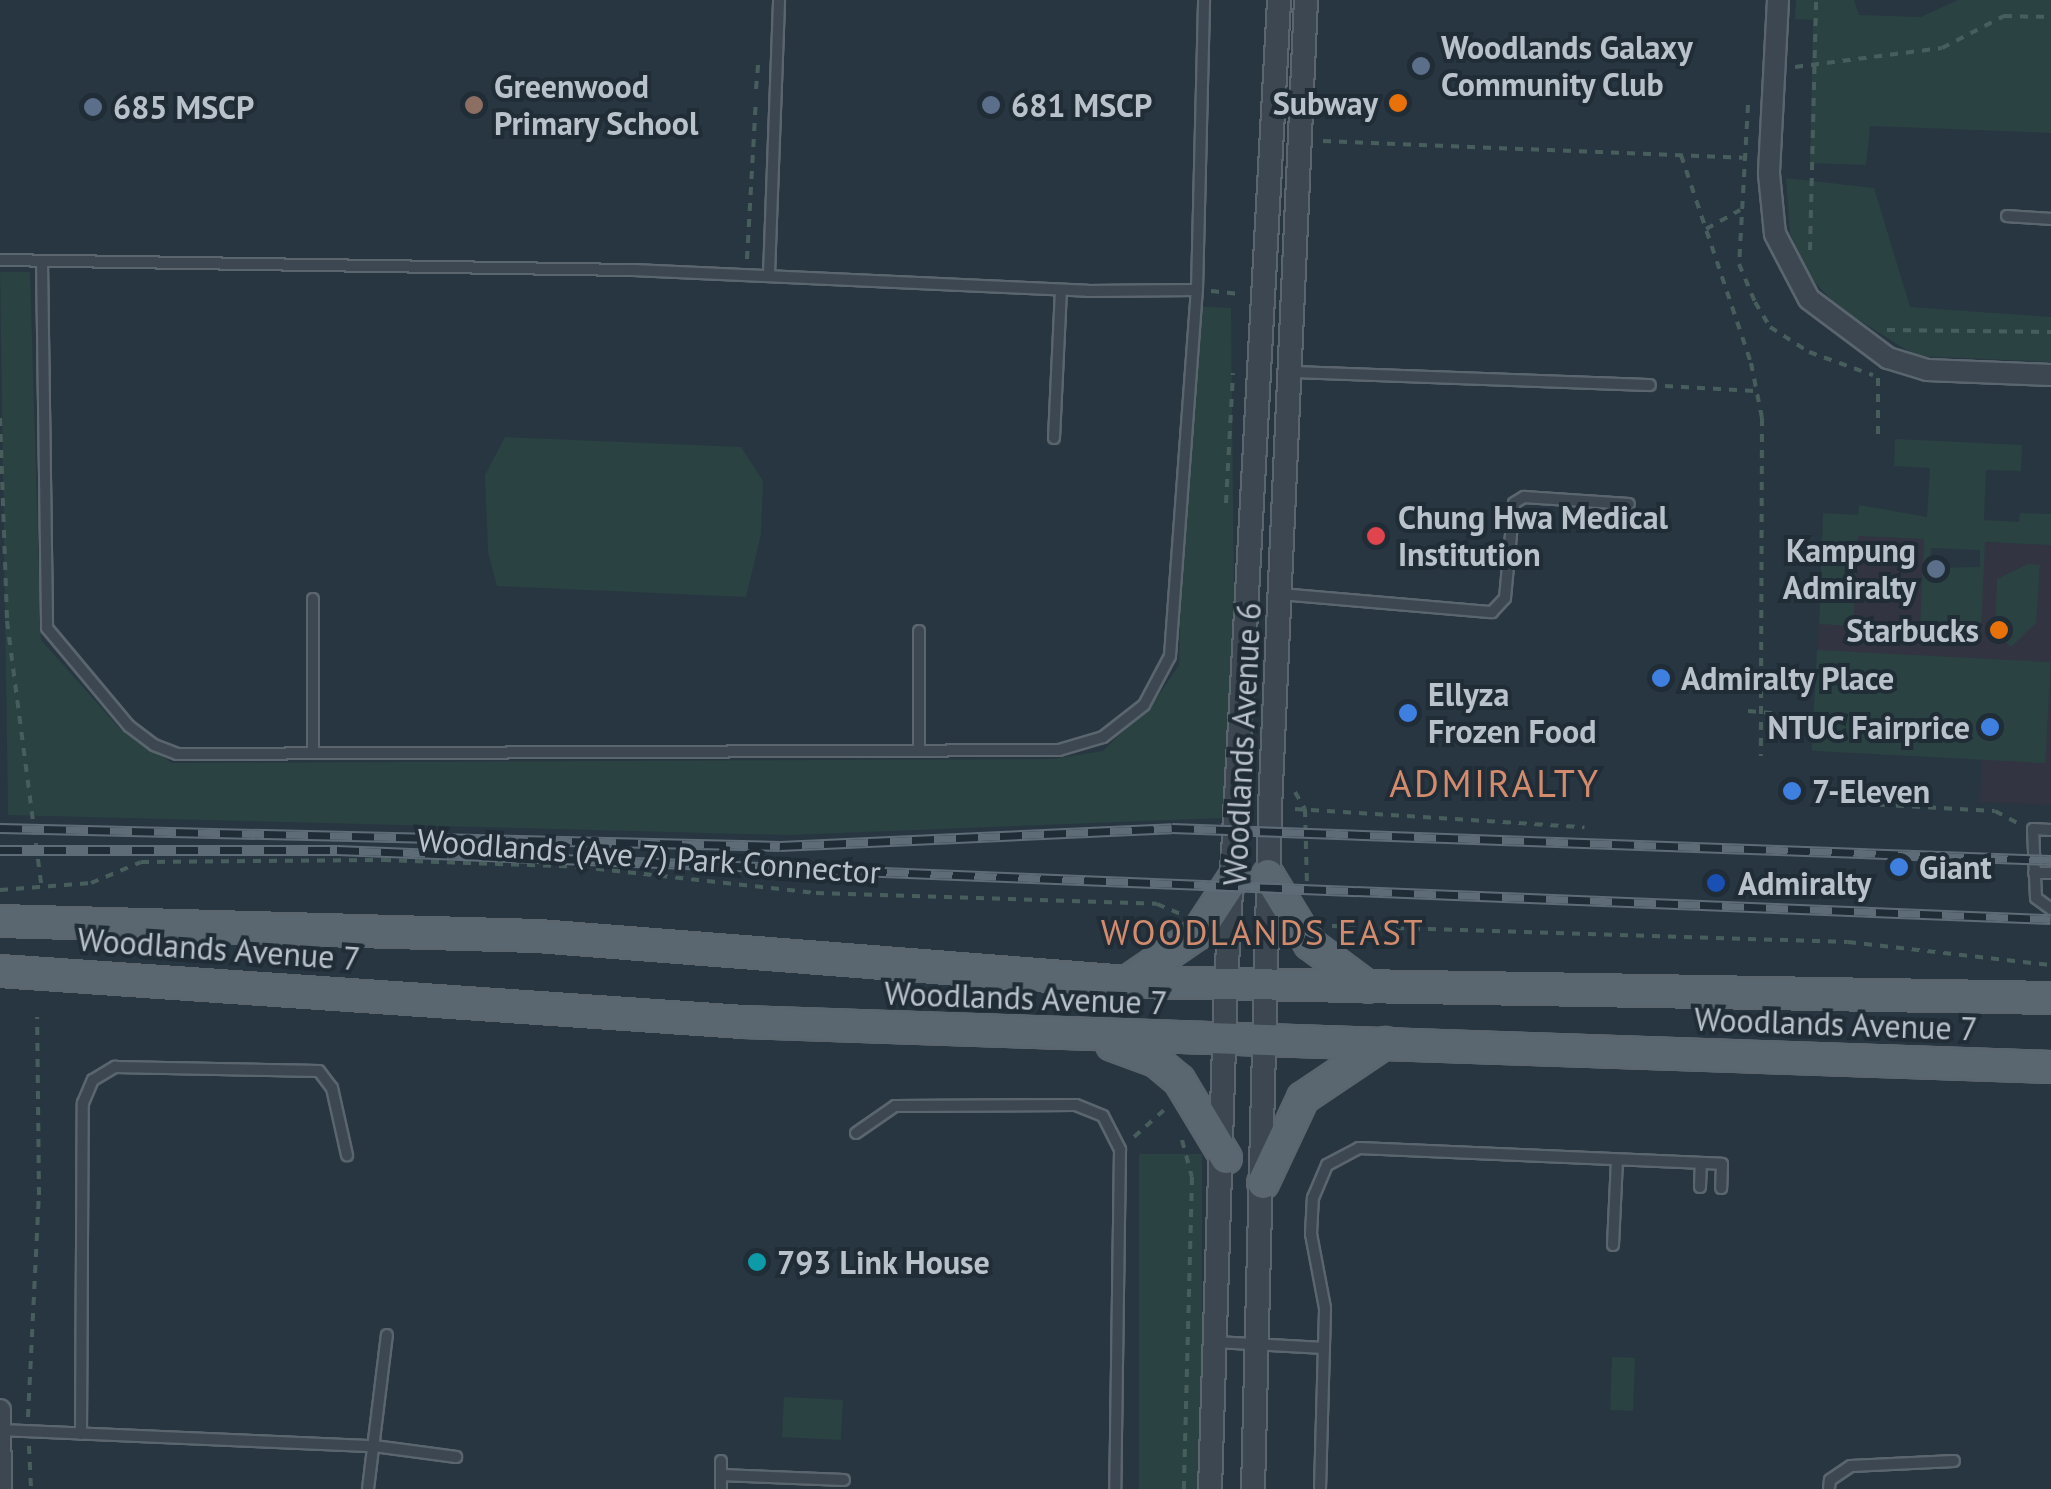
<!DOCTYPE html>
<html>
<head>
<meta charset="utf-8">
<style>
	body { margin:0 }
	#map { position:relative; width:2051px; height:1489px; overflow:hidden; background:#283641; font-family:"PT Sans",sans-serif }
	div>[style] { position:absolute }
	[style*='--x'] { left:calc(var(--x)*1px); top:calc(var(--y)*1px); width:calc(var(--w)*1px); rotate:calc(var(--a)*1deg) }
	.medical>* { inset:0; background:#333442 }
	.green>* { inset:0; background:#2a4241; transform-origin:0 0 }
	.path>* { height:4px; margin-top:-2px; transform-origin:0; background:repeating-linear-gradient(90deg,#485e5d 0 8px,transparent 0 16px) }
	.roads { filter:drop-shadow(2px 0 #5a656e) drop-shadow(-2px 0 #5a656e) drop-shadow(0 2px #5a656e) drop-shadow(0 -2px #5a656e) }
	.service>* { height:10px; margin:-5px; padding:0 5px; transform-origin:5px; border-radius:5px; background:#3c4751 }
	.minor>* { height:20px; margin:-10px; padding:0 10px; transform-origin:10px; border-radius:10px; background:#3c4751 }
	.tertiary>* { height:22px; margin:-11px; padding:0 11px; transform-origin:11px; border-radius:11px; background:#3c4751 }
	.primary>* { height:30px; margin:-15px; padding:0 15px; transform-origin:15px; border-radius:15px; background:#5a6771 }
	.rail>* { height:11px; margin-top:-5.5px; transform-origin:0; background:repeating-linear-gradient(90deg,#202c36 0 22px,#5e6c78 0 44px); box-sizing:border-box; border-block:2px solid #5e6c78 }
	.path-bridge>* { height:4px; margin-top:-2px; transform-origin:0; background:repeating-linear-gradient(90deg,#485e5d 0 8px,transparent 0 16px) }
	.dots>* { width:28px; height:28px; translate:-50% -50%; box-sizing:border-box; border:5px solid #202c36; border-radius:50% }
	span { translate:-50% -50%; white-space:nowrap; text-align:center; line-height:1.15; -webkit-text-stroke:8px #202c36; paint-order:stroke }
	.poi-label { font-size:32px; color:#b9c2cb; font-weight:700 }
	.left { translate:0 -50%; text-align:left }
	.right { translate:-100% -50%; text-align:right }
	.street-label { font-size:32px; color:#b9c2cb }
	.neighbourhood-label { font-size:35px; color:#d28b6d; letter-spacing:2.5px }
	.quarter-label { font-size:38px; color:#d28b6d; letter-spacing:2.5px }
</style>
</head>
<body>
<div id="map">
	<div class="medical">
		<i style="clip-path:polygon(1857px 536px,1925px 539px,1920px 628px,1981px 631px,1984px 542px,2051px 545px,2051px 805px,1980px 802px,1982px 759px,1814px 751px,1819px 624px,1853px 625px)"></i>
	</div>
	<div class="green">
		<i style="clip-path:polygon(1796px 0,1854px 0,1859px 15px,1921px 17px,1958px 0,2051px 0,2051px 133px,1870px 126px,1866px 165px,1810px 163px,1813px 20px,1795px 19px)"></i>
		<i style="clip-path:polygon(1786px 178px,1874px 188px,1910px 307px,2051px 317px,2051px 362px,1916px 356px,1838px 307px,1809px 276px,1790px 233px)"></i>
		<i style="clip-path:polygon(0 272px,30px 272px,41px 640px,121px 730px,172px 763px,1052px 759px,1103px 751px,1156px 699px,1179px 665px,1189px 306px,1231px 308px,1234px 595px,1223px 818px,788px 835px,8px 815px)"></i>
		<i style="clip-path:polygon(505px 437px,741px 447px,763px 481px,761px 534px,746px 597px,497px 586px,488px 552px,485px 475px)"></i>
		<i style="clip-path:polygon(evenodd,1895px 439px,2022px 445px,2021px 471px,1986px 470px,1984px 520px,2019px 522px,2020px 513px,2051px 514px,2051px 545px,1985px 542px,1981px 631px,1920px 629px,1924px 539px,1858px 536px,1853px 626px,1819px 624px,1823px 513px,1858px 515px,1859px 505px,1927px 517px,1930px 468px,1894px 466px,1895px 439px,1931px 548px,1980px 550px,1980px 567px,1930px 568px,1931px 548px)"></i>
		<i style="clip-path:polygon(2028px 564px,2040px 565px,2036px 623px,2011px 647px,1995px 633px,1997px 579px)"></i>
		<i style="left:1817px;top:650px;width:234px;height:101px;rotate:3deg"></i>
		<i style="left:1202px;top:1154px;width:335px;height:63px;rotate:90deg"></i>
		<i style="left:1612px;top:1357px;width:23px;height:53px;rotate:2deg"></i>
		<i style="left:784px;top:1397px;width:59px;height:40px;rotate:3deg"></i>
	</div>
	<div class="path">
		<i style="--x:1795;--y:67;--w:148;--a:-7.4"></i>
		<i style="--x:1942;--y:48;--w:70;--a:-27.3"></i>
		<i style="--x:2004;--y:16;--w:47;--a:1.2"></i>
		<i style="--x:756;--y:89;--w:25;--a:-85"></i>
		<i style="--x:1748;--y:105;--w:159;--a:93.2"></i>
		<i style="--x:1739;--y:264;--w:41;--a:67.2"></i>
		<i style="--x:1755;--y:302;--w:29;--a:59"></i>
		<i style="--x:1770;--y:327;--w:46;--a:32.7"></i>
		<i style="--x:1809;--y:352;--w:68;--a:19.8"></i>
		<i style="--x:1323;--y:141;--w:420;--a:2.3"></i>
		<i style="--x:1681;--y:155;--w:219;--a:71.4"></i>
		<i style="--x:1751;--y:363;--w:56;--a:78.7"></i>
		<i style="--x:1762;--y:418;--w:338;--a:90.2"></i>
		<i style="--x:1706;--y:229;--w:39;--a:-29"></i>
		<i style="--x:1810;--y:250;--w:250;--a:-88.6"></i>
		<i style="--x:747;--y:259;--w:160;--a:-86.8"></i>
		<i style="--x:1211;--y:291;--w:31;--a:6"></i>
		<i style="--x:1887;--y:330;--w:164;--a:0.7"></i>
		<i style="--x:1878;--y:378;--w:61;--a:90"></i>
		<i style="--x:1665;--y:386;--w:90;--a:3.2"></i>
		<i style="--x:0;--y:418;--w:203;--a:88"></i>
		<i style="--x:7;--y:621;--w:271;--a:82.6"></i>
		<i style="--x:1226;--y:503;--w:130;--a:-86.9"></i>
		<i style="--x:1295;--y:792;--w:20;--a:60"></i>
		<i style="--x:1305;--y:809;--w:75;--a:88.5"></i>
		<i style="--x:1848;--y:803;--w:147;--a:3.1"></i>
		<i style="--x:1995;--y:811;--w:27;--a:28"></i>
		<i style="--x:1295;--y:809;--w:290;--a:3.6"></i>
		<i style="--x:0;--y:890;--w:91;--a:-4.4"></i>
		<i style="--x:91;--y:883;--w:54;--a:-22.8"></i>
		<i style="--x:141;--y:862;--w:242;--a:-0.5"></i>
		<i style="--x:383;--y:860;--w:197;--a:2"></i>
		<i style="--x:580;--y:867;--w:237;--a:6.3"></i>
		<i style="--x:816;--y:893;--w:341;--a:1.8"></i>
		<i style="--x:1157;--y:904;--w:25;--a:23"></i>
		<i style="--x:1332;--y:926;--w:516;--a:1.78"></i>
		<i style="--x:1848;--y:942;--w:204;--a:6.5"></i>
		<i style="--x:1134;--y:1137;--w:40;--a:-42"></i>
		<i style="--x:1182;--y:1140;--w:38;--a:75"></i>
		<i style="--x:1192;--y:1177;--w:312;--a:91.5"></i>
		<i style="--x:28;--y:1417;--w:222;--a:-87.2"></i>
		<i style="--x:39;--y:1195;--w:178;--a:-90.6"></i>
		<i style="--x:29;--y:1446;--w:43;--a:87.3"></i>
	</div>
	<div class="roads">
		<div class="service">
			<i style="--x:2007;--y:216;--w:44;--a:3.9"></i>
			<i style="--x:0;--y:260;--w:633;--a:0.91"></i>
			<i style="--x:633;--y:270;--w:455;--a:2.6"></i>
			<i style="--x:1088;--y:291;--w:109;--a:-0.5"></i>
			<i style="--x:42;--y:261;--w:367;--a:89.2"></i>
			<i style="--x:47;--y:628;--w:128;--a:50.1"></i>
			<i style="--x:129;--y:726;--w:31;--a:37"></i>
			<i style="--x:154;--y:745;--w:25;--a:21"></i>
			<i style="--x:177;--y:754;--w:882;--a:-0.26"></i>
			<i style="--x:1059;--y:750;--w:46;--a:-16.5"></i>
			<i style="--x:1103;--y:737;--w:52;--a:-38"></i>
			<i style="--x:1144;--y:705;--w:55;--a:-62"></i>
			<i style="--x:1170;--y:656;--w:367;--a:-85.8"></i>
			<i style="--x:1197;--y:290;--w:290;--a:-88.6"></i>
			<i style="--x:769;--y:275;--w:275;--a:-87.9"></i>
			<i style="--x:1292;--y:372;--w:358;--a:2.1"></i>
			<i style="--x:1054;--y:438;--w:148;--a:-87.3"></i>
			<i style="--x:1280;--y:594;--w:213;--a:4.9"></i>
			<i style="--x:1492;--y:612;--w:19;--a:-47"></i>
			<i style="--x:1505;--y:598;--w:95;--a:-84.6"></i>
			<i style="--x:1514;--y:503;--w:12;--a:-31"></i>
			<i style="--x:1524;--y:497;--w:105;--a:3.8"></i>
			<i style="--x:919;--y:631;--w:119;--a:90"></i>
			<i style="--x:313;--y:753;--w:154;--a:-90"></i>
			<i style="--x:2051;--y:830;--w:18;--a:-177"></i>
			<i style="--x:2033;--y:829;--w:69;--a:87.5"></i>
			<i style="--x:2036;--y:898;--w:19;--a:36"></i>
			<i style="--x:2034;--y:873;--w:17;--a:0"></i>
			<i style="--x:856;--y:1133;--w:47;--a:-34.7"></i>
			<i style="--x:895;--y:1106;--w:181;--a:-0.3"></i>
			<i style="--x:1076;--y:1105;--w:29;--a:22"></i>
			<i style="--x:1103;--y:1116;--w:38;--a:63"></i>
			<i style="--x:1120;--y:1150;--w:339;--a:90.8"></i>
			<i style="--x:1700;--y:1187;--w:24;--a:-88"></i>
			<i style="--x:1613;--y:1245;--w:84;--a:-87.3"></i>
			<i style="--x:1216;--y:1342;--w:108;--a:3.2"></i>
			<i style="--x:1;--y:1430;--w:373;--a:2.5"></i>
			<i style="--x:374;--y:1446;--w:83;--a:7.6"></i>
			<i style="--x:81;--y:1434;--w:331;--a:-89.7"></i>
			<i style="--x:83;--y:1103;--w:25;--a:-67"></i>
			<i style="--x:93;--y:1080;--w:26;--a:-31"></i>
			<i style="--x:115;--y:1067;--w:204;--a:1.1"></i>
			<i style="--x:319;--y:1071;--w:21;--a:53"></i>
			<i style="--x:332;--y:1088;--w:69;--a:77.4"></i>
			<i style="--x:721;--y:1475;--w:123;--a:2.3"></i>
			<i style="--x:368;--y:1489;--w:155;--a:-83"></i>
			<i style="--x:721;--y:1489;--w:28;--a:-90"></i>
			<i style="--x:1320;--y:1489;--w:181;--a:-88.4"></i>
			<i style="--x:1325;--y:1308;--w:75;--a:-100.7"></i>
			<i style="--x:1311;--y:1234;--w:36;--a:-87"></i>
			<i style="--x:1313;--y:1198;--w:36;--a:-67"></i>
			<i style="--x:1327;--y:1165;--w:36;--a:-28"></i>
			<i style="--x:1359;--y:1148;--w:363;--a:2.5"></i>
			<i style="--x:1722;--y:1164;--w:24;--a:92"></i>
			<i style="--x:1829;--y:1489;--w:9;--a:-84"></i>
			<i style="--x:1830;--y:1480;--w:25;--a:-34"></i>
			<i style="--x:1851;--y:1466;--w:103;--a:-2.8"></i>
		</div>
		<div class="minor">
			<i style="--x:1778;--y:0;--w:174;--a:93"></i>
			<i style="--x:1769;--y:174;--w:60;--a:84.3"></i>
			<i style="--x:1775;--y:234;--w:73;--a:62.4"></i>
			<i style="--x:1809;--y:299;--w:99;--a:36.8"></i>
			<i style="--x:1888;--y:358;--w:41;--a:17.1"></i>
			<i style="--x:1927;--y:370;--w:124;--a:2.3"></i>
			<i style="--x:0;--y:1410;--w:79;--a:89.3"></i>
		</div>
		<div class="tertiary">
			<i style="--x:1210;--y:1489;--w:506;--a:-88.19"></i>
			<i style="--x:1226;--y:983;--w:984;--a:-86.91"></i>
			<i style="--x:1253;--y:1489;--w:681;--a:-88.57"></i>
			<i style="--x:1270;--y:808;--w:809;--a:-87.45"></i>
		</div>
		<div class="primary">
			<i style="--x:1268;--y:875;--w:81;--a:58.7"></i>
			<i style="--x:1310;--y:944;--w:72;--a:36.6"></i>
			<i style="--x:0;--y:921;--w:538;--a:1.6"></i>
			<i style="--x:538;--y:936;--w:591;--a:4.47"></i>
			<i style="--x:1127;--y:982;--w:924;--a:0.99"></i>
			<i style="--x:0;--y:971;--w:745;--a:3.93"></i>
			<i style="--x:743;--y:1022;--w:1309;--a:1.97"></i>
			<i style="--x:1127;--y:982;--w:85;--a:-34.4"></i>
			<i style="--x:1197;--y:934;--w:69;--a:-56.8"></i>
			<i style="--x:1112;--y:1045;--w:47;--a:20"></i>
			<i style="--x:1156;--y:1061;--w:30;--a:40"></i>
			<i style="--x:1179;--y:1080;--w:91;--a:58.9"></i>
			<i style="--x:1263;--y:1183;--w:94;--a:-64.8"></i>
			<i style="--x:1303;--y:1098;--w:99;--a:-33.9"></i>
		</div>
	</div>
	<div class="rail">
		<i style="--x:0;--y:828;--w:780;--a:1.32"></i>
		<i style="--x:780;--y:846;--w:392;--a:-2.6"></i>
		<i style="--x:1172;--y:828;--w:880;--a:2.08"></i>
		<i style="--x:0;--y:850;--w:337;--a:0"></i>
		<i style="--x:337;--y:850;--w:1715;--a:2.31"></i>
	</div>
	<div class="path-bridge">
		<i style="--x:1748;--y:711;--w:67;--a:5.1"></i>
	</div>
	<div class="dots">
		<i style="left:1421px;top:66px;background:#5c6f8a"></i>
		<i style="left:1398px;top:103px;background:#e8710a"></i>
		<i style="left:474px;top:105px;background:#8d6e63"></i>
		<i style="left:991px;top:105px;background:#5c6f8a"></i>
		<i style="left:93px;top:107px;background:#5c6f8a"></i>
		<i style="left:1376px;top:536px;background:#e0444e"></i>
		<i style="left:1936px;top:569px;background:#5c6f8a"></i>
		<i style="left:1999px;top:630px;background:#e8710a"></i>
		<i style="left:1661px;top:678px;background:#3f7fe0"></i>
		<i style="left:1408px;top:713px;background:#3f7fe0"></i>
		<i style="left:1990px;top:727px;background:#3f7fe0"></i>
		<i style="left:1792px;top:791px;background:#3f7fe0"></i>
		<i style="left:1899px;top:867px;background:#3f7fe0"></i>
		<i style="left:1716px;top:883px;background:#1a4fb4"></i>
		<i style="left:757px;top:1262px;background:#0f9aa8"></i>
	</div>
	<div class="poi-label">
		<span class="left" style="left:1441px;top:66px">Woodlands Galaxy<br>Community Club</span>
		<span class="left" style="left:494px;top:105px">Greenwood<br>Primary School</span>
		<span class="right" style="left:1378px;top:103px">Subway</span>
		<span class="left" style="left:1011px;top:105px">681 MSCP</span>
		<span class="left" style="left:113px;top:107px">685 MSCP</span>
		<span class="left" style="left:1398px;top:536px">Chung Hwa Medical<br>Institution</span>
		<span class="right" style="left:1916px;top:569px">Kampung<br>Admiralty</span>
		<span class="right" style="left:1979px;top:630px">Starbucks</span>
		<span class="left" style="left:1681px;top:678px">Admiralty Place</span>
		<span class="left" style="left:1428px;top:713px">Ellyza<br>Frozen Food</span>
		<span class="right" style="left:1970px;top:727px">NTUC Fairprice</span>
		<span class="left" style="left:1812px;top:791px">7-Eleven</span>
		<span class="left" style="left:1919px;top:867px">Giant</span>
		<span class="left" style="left:1738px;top:883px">Admiralty</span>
		<span class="left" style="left:777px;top:1262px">793 Link House</span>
	</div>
	<div class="street-label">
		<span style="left:1242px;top:744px;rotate:-87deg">Woodlands Avenue 6</span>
		<span style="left:649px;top:856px;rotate:4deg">Woodlands (Ave 7) Park Connector</span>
		<span style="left:219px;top:949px;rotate:4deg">Woodlands Avenue 7</span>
		<span style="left:1026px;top:998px;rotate:2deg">Woodlands Avenue 7</span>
		<span style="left:1836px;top:1024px;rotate:2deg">Woodlands Avenue 7</span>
	</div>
	<div class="neighbourhood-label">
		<span style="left:1263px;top:932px">WOODLANDS EAST</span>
	</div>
	<div class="quarter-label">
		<span style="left:1495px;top:783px">ADMIRALTY</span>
	</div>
</div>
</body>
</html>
